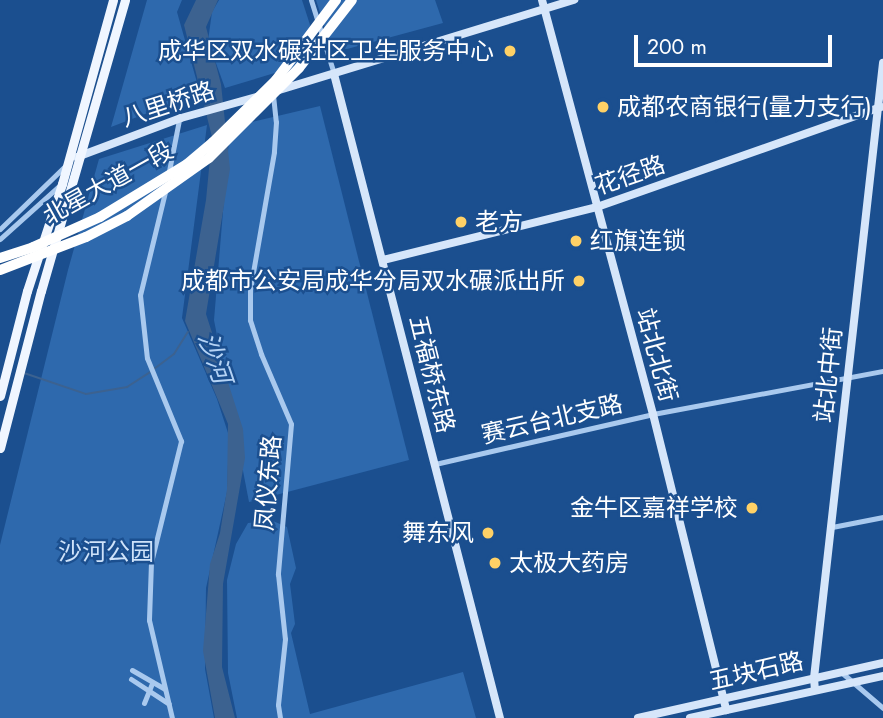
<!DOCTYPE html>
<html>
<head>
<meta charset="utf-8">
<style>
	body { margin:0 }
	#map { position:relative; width:883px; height:718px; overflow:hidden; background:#1b4f8f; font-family:Jost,"Noto Sans SC",sans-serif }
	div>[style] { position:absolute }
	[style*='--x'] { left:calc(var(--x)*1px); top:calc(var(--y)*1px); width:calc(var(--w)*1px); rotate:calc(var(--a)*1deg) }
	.green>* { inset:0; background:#2e69ad }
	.water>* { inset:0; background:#3c6290 }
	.stream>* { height:2px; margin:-1px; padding:0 1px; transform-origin:1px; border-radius:1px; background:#3c6290 }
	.street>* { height:5px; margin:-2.5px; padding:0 2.5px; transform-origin:2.5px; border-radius:2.5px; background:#a9c9ee }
	.secondary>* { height:8px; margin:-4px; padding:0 4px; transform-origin:4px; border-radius:4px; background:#d6e6fa }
	.primary>* { height:9px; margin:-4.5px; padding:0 4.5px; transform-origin:4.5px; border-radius:4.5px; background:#f0f6ff }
	.highway-bridge>* { height:10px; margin:-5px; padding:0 5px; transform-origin:5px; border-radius:5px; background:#fff }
	.dots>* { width:19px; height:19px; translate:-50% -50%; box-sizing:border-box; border:4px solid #1b4f8f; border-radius:50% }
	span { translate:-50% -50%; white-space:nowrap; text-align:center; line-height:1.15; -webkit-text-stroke:5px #1b4f8f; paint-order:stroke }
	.poi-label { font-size:24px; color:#fff }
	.right { translate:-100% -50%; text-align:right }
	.left { translate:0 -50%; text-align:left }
	.street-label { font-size:24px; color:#fff }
	.park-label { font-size:24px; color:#cfe3fa }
	.water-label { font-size:26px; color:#b5d3f5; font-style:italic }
	.scale { position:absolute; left:634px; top:35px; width:198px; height:32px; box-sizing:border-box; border:4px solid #fff; border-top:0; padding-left:9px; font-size:21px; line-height:24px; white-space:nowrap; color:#fff; -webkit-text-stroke:5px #1b4f8f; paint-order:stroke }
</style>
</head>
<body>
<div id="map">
	<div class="green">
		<i style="clip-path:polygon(147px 0,182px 0,177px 12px,200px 93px,111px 127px)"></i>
		<i style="clip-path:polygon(219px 0,302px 0,321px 59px,225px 88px,208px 41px,212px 12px)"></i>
		<i style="clip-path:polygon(316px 0,435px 0,443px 23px,347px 49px,331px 47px)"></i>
		<i style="clip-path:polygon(320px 106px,409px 460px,249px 502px,214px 320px,230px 127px)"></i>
		<i style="clip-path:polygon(207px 125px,182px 318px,217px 399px,229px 436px,227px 492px,206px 588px,205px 669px,214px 718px,0 718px,0 545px,68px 270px,99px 159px)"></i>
		<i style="clip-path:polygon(273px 521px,287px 527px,296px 568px,290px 584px,295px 624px,291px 633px,310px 714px,463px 672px,476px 718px,237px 718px,228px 673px,227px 580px,236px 544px,248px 523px)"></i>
	</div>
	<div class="water">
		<i style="clip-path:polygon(196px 0,218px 0,206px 27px,221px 84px,230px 169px,206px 314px,243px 429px,245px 458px,223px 584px,222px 667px,235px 718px,215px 718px,203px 651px,210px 564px,220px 533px,227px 489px,228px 424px,185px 321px,206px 200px,212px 137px,184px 25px)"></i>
	</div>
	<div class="stream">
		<i style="--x:154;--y:369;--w:25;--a:-37"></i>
		<i style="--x:174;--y:354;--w:26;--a:-58"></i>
		<i style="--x:24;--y:373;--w:65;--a:18.7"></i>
		<i style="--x:86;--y:394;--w:42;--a:-9.7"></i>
		<i style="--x:127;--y:387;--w:27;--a:-33"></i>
	</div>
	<div class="street">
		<i style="--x:311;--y:0;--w:77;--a:72.7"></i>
		<i style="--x:273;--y:95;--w:27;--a:84"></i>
		<i style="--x:276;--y:122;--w:30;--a:94"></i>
		<i style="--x:274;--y:152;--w:139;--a:99.9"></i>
		<i style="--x:250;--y:289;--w:31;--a:90"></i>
		<i style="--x:250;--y:320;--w:36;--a:72"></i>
		<i style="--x:261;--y:354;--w:76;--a:66.8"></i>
		<i style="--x:291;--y:424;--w:151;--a:95"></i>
		<i style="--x:278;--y:574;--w:65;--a:83.9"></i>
		<i style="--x:285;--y:639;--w:66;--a:96.1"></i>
		<i style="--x:278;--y:705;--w:13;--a:81"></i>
		<i style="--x:168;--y:176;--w:57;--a:-78.9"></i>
		<i style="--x:165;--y:192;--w:106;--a:103.6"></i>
		<i style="--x:140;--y:295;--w:63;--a:83.7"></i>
		<i style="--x:147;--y:358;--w:90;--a:67.7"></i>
		<i style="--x:181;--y:441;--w:125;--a:103.9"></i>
		<i style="--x:151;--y:562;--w:58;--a:92"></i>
		<i style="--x:149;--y:620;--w:101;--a:76.8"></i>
		<i style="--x:0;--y:229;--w:92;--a:-44.1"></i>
		<i style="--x:0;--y:239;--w:81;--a:-42"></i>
		<i style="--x:435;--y:464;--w:224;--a:-12.9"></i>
		<i style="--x:653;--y:414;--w:234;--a:-10.6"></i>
		<i style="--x:832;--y:527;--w:52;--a:-11.1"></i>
		<i style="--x:132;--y:670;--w:38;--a:30"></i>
		<i style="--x:841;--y:672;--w:55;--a:40.6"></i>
		<i style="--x:131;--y:679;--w:45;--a:33.3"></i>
		<i style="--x:144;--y:703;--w:22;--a:-68"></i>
	</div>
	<div class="secondary">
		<i style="--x:542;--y:0;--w:429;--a:75"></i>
		<i style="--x:653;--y:414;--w:305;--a:76.1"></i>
		<i style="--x:334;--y:74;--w:665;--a:75.55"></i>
		<i style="--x:276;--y:91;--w:312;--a:-17"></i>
		<i style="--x:77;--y:157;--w:111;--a:-20.6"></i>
		<i style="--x:181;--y:118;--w:82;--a:-15.6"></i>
		<i style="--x:383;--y:260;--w:220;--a:-13.9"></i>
		<i style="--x:597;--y:207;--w:301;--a:-19.4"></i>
		<i style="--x:815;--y:690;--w:12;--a:-95"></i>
		<i style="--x:814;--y:678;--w:619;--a:-83.6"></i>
		<i style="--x:638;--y:718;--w:251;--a:-12.7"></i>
		<i style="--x:690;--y:718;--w:198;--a:-12.3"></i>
	</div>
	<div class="primary">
		<i style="--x:0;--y:396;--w:108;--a:-75.6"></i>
		<i style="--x:27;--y:291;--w:113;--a:-71.9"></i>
		<i style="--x:62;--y:184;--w:191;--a:-74.5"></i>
		<i style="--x:0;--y:448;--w:162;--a:-75.4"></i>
		<i style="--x:41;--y:291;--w:303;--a:-73.9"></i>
	</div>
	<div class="highway-bridge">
		<i style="--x:0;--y:258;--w:35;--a:-18"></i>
		<i style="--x:33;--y:247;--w:73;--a:-24.1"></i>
		<i style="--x:100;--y:217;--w:102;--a:-31.3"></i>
		<i style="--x:187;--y:164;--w:34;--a:-40"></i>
		<i style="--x:213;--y:142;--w:88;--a:-44.5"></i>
		<i style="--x:276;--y:80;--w:100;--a:-53.1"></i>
		<i style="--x:0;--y:270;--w:92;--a:-21"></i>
		<i style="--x:86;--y:237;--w:46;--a:-27.1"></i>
		<i style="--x:127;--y:216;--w:100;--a:-35.3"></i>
		<i style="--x:209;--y:158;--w:127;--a:-45"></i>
		<i style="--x:299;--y:68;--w:86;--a:-52.1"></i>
	</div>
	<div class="dots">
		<i style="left:510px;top:51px;background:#ffd166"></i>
		<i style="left:603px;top:107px;background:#ffd166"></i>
		<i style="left:461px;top:222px;background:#ffd166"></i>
		<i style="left:576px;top:241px;background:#ffd166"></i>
		<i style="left:579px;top:281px;background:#ffd166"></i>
		<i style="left:752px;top:508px;background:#ffd166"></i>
		<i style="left:488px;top:533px;background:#ffd166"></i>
		<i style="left:495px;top:563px;background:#ffd166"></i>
	</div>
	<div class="poi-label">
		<span class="right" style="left:494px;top:51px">成华区双水碾社区卫生服务中心</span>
		<span class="left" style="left:617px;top:107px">成都农商银行(量力支行)</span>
		<span class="left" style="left:475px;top:222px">老方</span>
		<span class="left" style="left:590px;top:241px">红旗连锁</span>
		<span class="right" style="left:565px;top:281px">成都市公安局成华分局双水碾派出所</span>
		<span class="right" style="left:738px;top:508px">金牛区嘉祥学校</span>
		<span class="right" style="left:474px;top:533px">舞东风</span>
		<span class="left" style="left:509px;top:563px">太极大药房</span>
	</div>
	<div class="street-label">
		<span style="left:168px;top:104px;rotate:-18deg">八里桥路</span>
		<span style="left:630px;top:175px;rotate:-19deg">花径路</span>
		<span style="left:108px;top:183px;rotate:-29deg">北星大道一段</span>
		<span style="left:657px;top:355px;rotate:75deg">站北北街</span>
		<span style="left:432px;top:374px;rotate:76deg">五福桥东路</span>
		<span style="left:828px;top:375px;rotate:-84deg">站北中街</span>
		<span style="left:552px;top:419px;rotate:-13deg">赛云台北支路</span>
		<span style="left:268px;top:483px;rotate:-85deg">凤仪东路</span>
		<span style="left:756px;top:671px;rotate:-13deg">五块石路</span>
	</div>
	<div class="park-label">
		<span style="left:106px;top:552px">沙河公园</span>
	</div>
	<div class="water-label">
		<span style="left:214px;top:358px;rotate:71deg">沙河</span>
	</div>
	<div class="scale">200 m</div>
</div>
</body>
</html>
